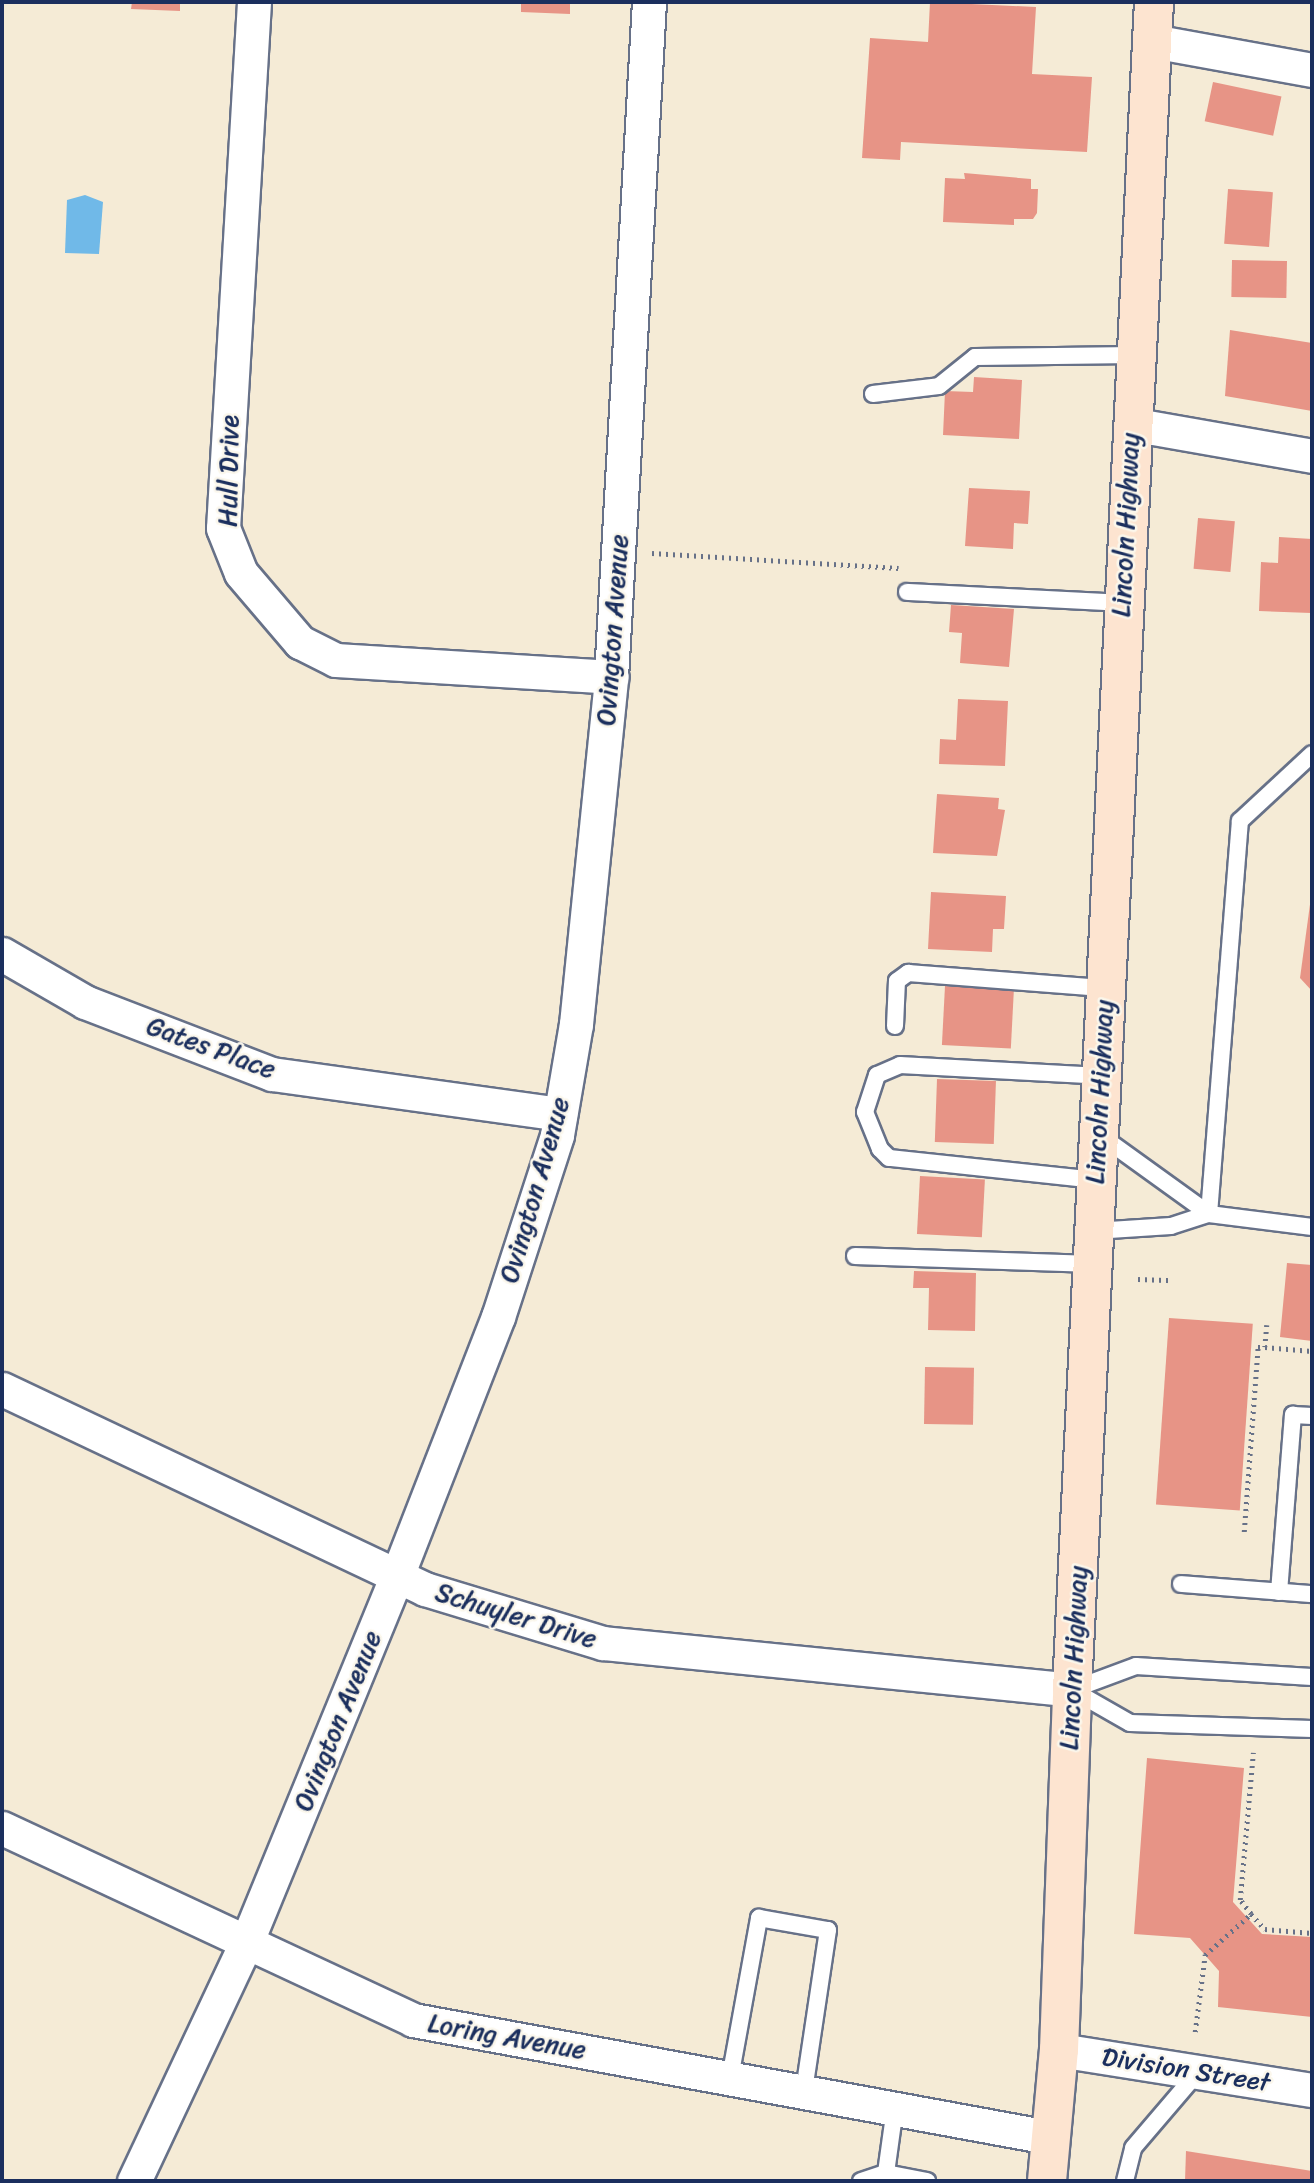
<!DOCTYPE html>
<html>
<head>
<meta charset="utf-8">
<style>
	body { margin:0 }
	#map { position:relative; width:1314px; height:2183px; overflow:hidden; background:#f5ebd6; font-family:Sriracha,sans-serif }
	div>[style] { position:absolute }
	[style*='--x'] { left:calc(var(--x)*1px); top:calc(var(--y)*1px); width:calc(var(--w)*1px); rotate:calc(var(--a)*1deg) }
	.water>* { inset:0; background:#70b9e8 }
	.building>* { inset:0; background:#e79486; transform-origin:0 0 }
	.path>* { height:4.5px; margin-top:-2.25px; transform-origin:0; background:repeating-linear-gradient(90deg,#677188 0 2px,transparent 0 7px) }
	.roads { filter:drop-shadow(2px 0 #677188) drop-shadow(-2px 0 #677188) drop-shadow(0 2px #677188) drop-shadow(0 -2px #677188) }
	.service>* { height:16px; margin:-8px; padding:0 8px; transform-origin:8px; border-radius:8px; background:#fff }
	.minor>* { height:33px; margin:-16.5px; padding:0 16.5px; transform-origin:16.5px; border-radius:16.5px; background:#fff }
	.secondary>* { height:38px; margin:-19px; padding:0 19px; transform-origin:19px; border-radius:19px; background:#fde4d0 }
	span { translate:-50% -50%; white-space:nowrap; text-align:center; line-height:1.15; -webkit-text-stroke:5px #fbf7ec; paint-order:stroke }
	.street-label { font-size:26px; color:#1b2f5e }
	.frame { position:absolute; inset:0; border:4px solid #1b2f5e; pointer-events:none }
</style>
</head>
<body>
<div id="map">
	<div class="water">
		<i style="clip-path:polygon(85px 195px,103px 202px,99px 254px,65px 253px,67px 200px)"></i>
	</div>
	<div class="building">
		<i style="clip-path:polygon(132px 2px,180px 2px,180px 11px,131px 9px)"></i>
		<i style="clip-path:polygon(521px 2px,570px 2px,570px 14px,521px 12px)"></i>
		<i style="clip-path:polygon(930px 2px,1036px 7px,1032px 74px,1092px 77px,1087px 152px,901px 142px,900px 160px,862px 158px,870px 38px,928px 42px)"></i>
		<i style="left:1213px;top:82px;width:70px;height:40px;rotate:12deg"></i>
		<i style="clip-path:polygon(964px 173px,1031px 179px,1031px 189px,1038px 189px,1037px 213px,1033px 219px,1014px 219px,1014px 225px,943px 222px,945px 178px,965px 179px)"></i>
		<i style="left:1228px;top:189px;width:45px;height:55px;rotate:4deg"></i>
		<i style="left:1232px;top:260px;width:55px;height:37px;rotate:1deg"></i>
		<i style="clip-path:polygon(1230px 330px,1312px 343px,1312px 411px,1225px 396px)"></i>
		<i style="clip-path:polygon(974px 377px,1022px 380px,1019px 439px,943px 435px,945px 391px,973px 392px)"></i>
		<i style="clip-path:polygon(969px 488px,1030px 491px,1028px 524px,1014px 523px,1013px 549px,965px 546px)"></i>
		<i style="left:1198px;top:518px;width:37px;height:51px;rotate:5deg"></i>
		<i style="clip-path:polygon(1279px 537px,1312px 539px,1311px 613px,1259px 611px,1261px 562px,1278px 563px)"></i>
		<i style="clip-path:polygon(951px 605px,1014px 609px,1009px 667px,960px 663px,962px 633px,949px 632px)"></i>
		<i style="clip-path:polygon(958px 699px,1008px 701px,1005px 766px,939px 764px,940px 739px,956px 740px)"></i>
		<i style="clip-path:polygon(937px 794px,999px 798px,998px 809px,1005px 810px,997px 856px,933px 853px)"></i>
		<i style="clip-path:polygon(931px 892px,1006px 896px,1004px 929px,993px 929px,992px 952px,928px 949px)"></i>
		<i style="clip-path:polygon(1311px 897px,1312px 897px,1312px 991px,1300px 978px)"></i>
		<i style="left:945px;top:986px;width:69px;height:59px;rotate:3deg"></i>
		<i style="left:937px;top:1079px;width:59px;height:63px;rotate:2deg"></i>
		<i style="left:920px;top:1176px;width:65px;height:58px;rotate:3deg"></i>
		<i style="clip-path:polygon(1287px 1263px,1312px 1265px,1312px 1341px,1280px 1337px)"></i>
		<i style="clip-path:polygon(914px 1271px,976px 1273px,975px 1331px,928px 1330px,929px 1288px,913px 1288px)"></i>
		<i style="left:1169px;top:1318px;width:84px;height:187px;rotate:4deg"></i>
		<i style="left:925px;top:1367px;width:49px;height:57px;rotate:1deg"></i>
		<i style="clip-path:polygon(1147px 1758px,1244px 1768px,1233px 1902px,1262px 1934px,1312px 1937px,1312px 2017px,1218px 2007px,1219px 1971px,1190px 1938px,1134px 1934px)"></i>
		<i style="clip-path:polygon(1186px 2151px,1312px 2171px,1312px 2181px,1185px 2181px)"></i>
	</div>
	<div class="path">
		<i style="--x:652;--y:553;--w:247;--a:3.5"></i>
		<i style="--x:1138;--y:1279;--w:35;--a:2"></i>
		<i style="--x:1267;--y:1325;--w:22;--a:95"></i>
		<i style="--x:1265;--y:1347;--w:47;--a:4.9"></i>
		<i style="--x:1244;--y:1532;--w:186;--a:-85.7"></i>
		<i style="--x:1258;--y:1347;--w:7;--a:0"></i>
		<i style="--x:1251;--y:1914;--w:21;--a:47"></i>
		<i style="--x:1265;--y:1929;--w:47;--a:4.9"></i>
		<i style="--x:1195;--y:2032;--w:78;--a:-82.6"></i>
		<i style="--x:1205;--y:1955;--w:62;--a:-41.7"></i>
		<i style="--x:1251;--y:1914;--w:18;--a:-128"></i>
		<i style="--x:1240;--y:1900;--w:148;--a:-84.9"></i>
	</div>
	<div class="roads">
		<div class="service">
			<i style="--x:873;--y:394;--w:66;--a:-6.9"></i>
			<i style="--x:939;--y:386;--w:46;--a:-38.9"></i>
			<i style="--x:975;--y:357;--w:160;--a:-0.7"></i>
			<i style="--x:907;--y:592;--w:215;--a:2.9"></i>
			<i style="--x:895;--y:1026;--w:45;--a:-87.5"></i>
			<i style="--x:897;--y:981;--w:14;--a:-36"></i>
			<i style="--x:908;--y:973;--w:198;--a:4.4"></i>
			<i style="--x:1101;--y:1136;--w:133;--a:35.8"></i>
			<i style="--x:1096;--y:1180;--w:208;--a:-173.9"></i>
			<i style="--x:889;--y:1158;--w:13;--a:-135"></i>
			<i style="--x:880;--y:1149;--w:40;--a:-112"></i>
			<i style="--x:865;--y:1112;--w:39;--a:-72"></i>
			<i style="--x:877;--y:1075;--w:25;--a:-23"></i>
			<i style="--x:900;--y:1065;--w:201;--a:3.1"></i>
			<i style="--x:1209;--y:1214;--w:394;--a:-85.5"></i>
			<i style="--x:1240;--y:821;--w:98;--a:-42.9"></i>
			<i style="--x:1094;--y:1231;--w:77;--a:-3.7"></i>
			<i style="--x:1171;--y:1226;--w:40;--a:-18"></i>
			<i style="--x:1209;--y:1214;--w:104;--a:7.2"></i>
			<i style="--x:855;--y:1256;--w:238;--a:1.9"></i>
			<i style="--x:1181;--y:1584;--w:131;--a:4.4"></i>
			<i style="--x:1279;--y:1592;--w:178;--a:-85.5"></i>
			<i style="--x:1293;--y:1415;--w:19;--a:3"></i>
			<i style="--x:1074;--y:1689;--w:66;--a:-20.4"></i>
			<i style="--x:1136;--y:1666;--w:176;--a:3.6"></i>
			<i style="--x:1074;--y:1691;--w:64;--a:29.7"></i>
			<i style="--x:1130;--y:1723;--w:182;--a:1.9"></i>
			<i style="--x:730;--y:2078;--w:163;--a:-79.7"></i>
			<i style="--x:759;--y:1918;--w:70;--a:9.9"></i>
			<i style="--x:828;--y:1930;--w:162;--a:98.5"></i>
			<i style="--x:895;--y:2108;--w:66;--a:97.9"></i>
			<i style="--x:886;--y:2173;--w:42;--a:11"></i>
			<i style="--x:861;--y:2181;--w:26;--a:-18"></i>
			<i style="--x:1125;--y:2181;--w:34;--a:-76"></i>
			<i style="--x:1133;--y:2148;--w:100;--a:-49.5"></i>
		</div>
		<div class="minor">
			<i style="--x:254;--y:2;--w:527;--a:93.37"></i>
			<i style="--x:223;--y:528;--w:48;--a:68.2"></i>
			<i style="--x:241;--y:573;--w:91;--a:49.5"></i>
			<i style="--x:300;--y:642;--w:40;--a:26.6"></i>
			<i style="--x:336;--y:660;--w:276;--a:3.5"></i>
			<i style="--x:1152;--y:41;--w:163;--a:10.3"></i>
			<i style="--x:1131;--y:424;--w:184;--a:10"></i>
			<i style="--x:2;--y:954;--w:96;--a:30"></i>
			<i style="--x:85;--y:1002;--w:200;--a:21.1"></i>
			<i style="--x:272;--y:1074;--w:291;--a:7.9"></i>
			<i style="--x:2;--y:1389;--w:468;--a:25.3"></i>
			<i style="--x:425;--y:1589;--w:186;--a:16.9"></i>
			<i style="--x:603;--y:1643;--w:471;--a:5.7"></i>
			<i style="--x:2;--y:1828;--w:454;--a:25"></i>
			<i style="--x:413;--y:2020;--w:646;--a:10.44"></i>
			<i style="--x:1059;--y:2050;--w:256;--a:9"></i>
			<i style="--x:134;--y:2181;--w:265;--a:-64.8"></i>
			<i style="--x:247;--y:1941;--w:395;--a:-67.7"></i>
			<i style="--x:397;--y:1576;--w:278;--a:-68.7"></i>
			<i style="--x:498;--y:1317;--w:191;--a:-72"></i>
			<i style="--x:557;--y:1135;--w:113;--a:-80.3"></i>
			<i style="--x:576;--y:1024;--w:349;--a:-84.2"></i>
			<i style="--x:611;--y:677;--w:676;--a:-86.78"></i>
		</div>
		<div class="secondary">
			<i style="--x:1047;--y:2181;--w:132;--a:-84.8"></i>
			<i style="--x:1059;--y:2050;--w:360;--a:-87.9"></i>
			<i style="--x:1072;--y:1690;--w:1690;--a:-87.22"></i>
		</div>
	</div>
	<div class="street-label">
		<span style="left:229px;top:471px;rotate:-89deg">Hull Drive</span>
		<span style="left:1126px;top:525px;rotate:-87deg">Lincoln Highway</span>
		<span style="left:613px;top:630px;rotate:-86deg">Ovington Avenue</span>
		<span style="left:211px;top:1048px;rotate:20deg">Gates Place</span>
		<span style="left:1100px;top:1092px;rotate:-87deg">Lincoln Highway</span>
		<span style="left:535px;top:1190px;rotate:-74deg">Ovington Avenue</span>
		<span style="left:516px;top:1616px;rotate:17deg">Schuyler Drive</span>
		<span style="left:1074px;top:1658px;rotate:-87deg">Lincoln Highway</span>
		<span style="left:338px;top:1721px;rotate:-68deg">Ovington Avenue</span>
		<span style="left:507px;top:2037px;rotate:10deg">Loring Avenue</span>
		<span style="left:1186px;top:2070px;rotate:9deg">Division Street</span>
	</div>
	<div class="frame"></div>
</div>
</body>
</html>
